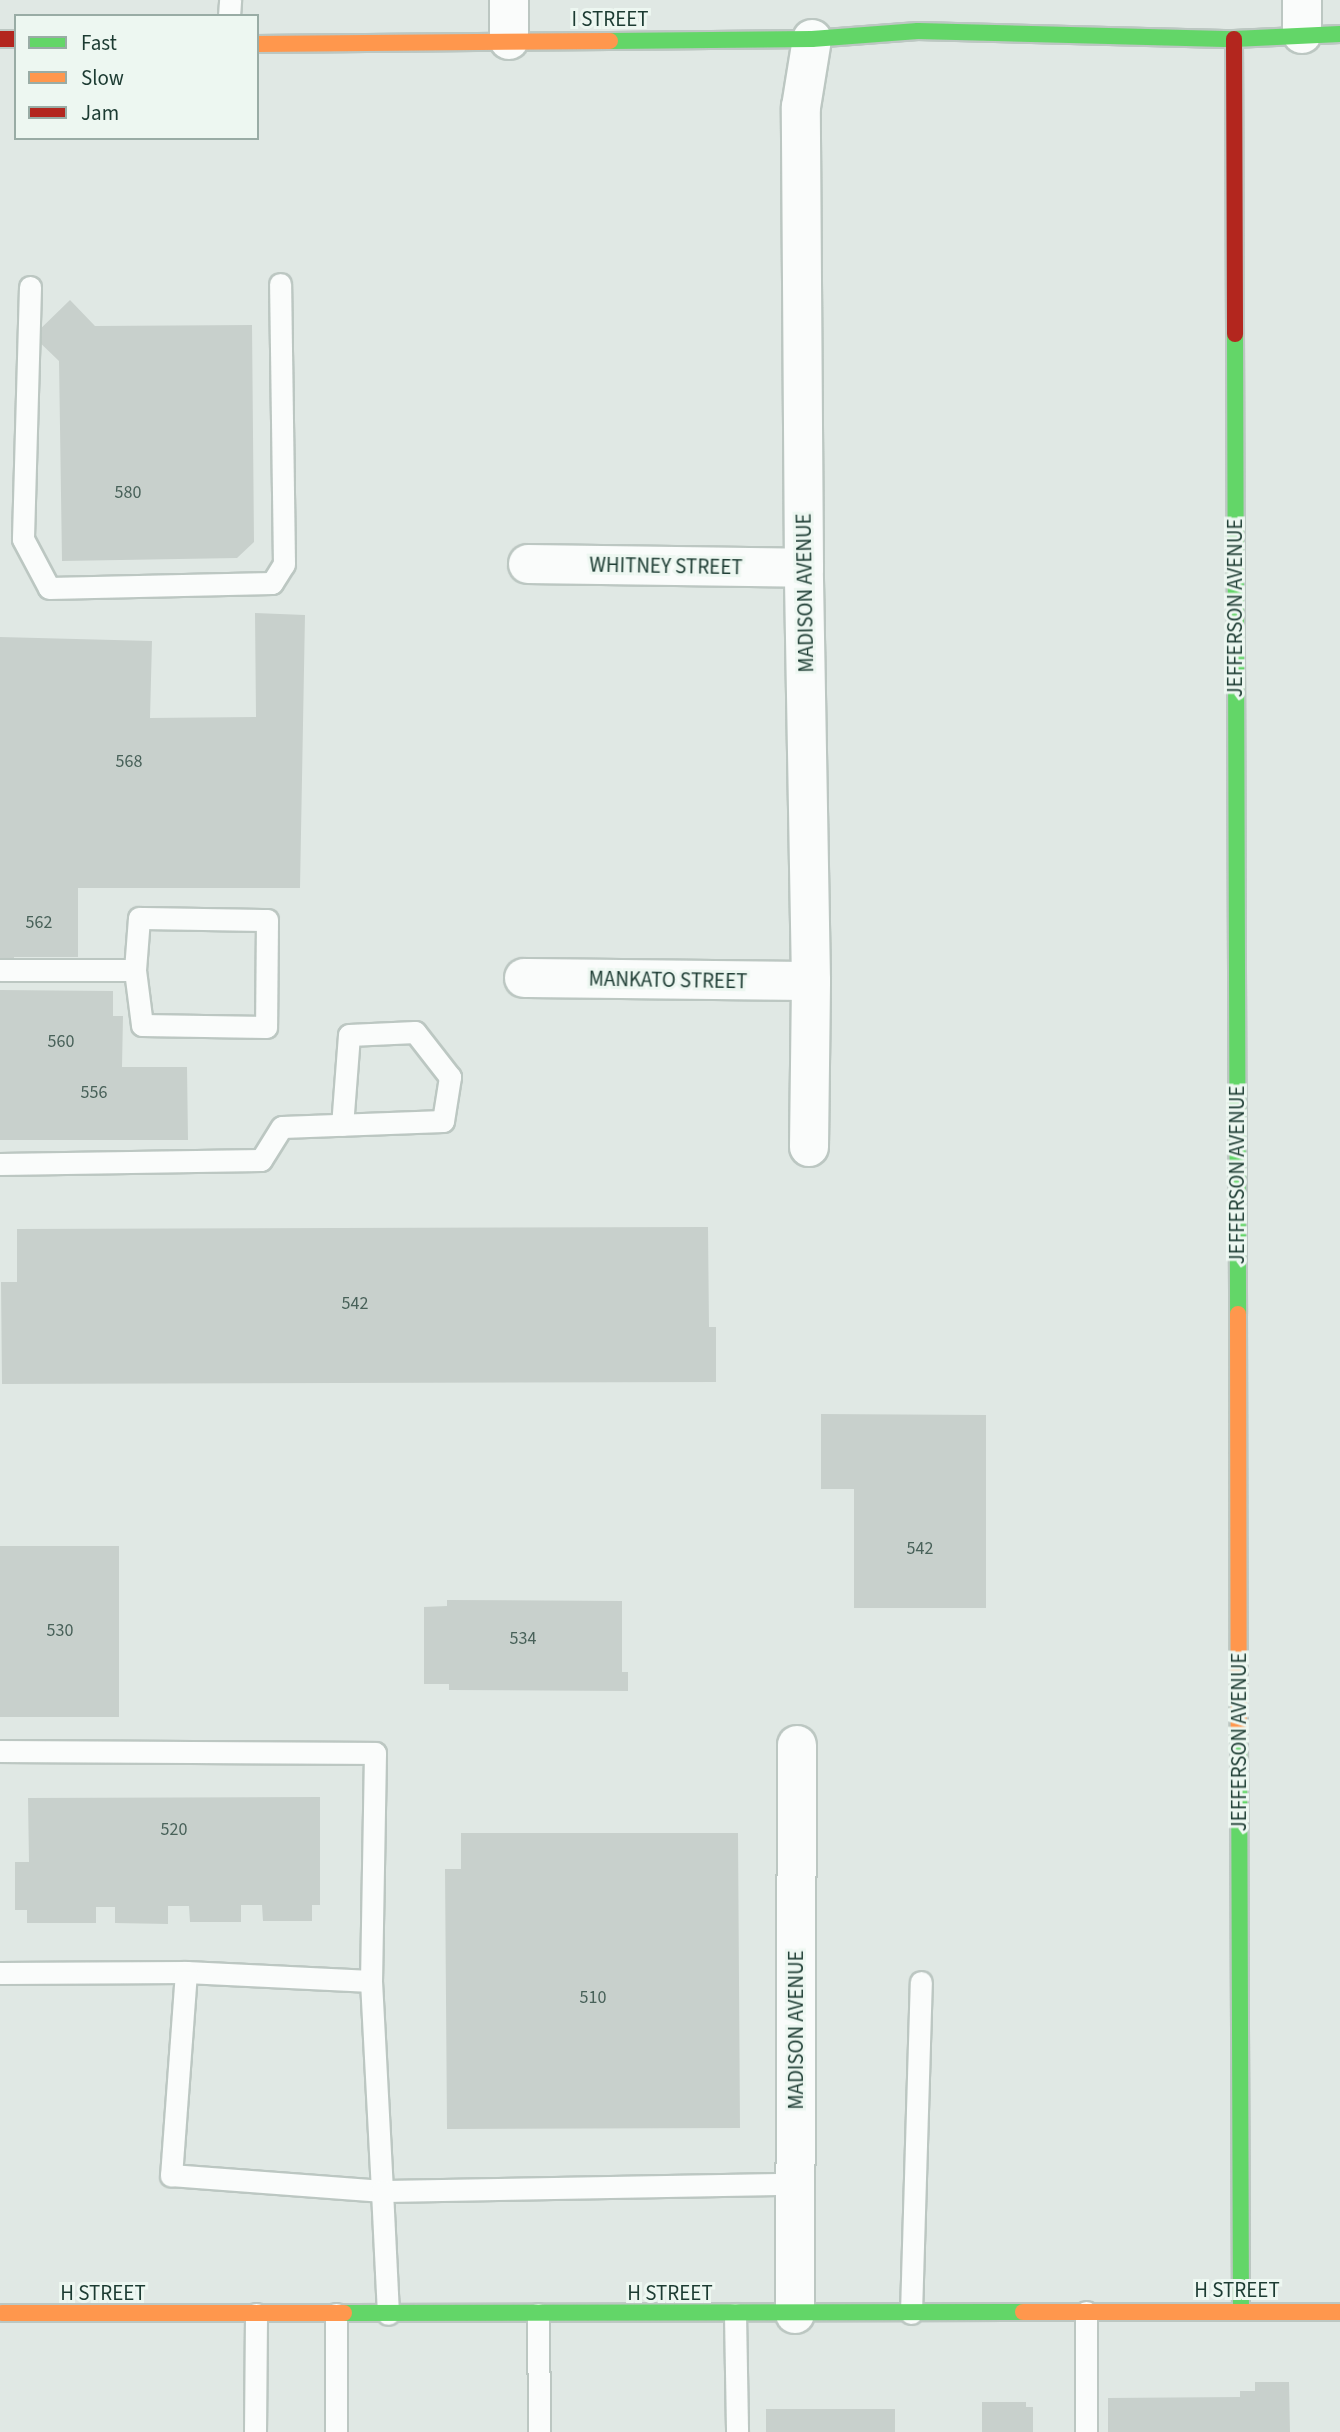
<!DOCTYPE html>
<html>
<head>
<meta charset="utf-8">
<style>
	body { margin:0 }
	#map { position:relative; width:1340px; height:2432px; overflow:hidden; background:#e0e8e4; font-family:"Source Sans 3",sans-serif }
	div>[style] { position:absolute }
	[style*='--x'] { left:calc(var(--x)*1px); top:calc(var(--y)*1px); width:calc(var(--w)*1px); rotate:calc(var(--a)*1deg) }
	.building>* { inset:0; background:#c8d0cc; transform-origin:0 0 }
	.roads { filter:drop-shadow(2px 0 #bcc7c2) drop-shadow(-2px 0 #bcc7c2) drop-shadow(0 2px #bcc7c2) drop-shadow(0 -2px #bcc7c2) }
	.lane>* { height:21px; margin:-10.5px; padding:0 10.5px; transform-origin:10.5px; border-radius:10.5px; background:#fafcfb }
	.street>* { height:38px; margin:-19px; padding:0 19px; transform-origin:19px; border-radius:19px; background:#fafcfb }
	.fast>* { height:16px; margin:-8px; padding:0 8px; transform-origin:8px; border-radius:8px; background:#63d668 }
	.slow>* { height:16px; margin:-8px; padding:0 8px; transform-origin:8px; border-radius:8px; background:#ff974d }
	.jam>* { height:16px; margin:-8px; padding:0 8px; transform-origin:8px; border-radius:8px; background:#b3261e }
	span { translate:-50% -50%; white-space:nowrap; text-align:center; line-height:1.15; -webkit-text-stroke:6px #edf7f1; paint-order:stroke }
	.number-label { font-size:18px; color:#486159 }
	.number-label span { -webkit-text-stroke-width:0 }
	.street-label { font-size:21px; color:#1c3b32 }
	.legend { position:absolute; left:14px; top:14px; width:245px; height:126px; box-sizing:border-box; background:#edf7f1; border:2px solid #99aca5; margin:0; padding:9px 12px; list-style:none; font-size:21px; color:#1c3b32 }
	.legend li { display:flex; align-items:center; gap:14px; height:35px }
	.legend b { width:35px; border:2px solid #99aca5 }
</style>
</head>
<body>
<div id="map">
	<div class="building">
		<i style="clip-path:polygon(70px 300px,95px 326px,252px 325px,254px 542px,237px 558px,62px 561px,59px 361px,33px 336px)"></i>
		<i style="clip-path:polygon(255px 613px,305px 615px,300px 888px,78px 888px,78px 957px,14px 957px,14px 965px,0 964px,0 637px,152px 641px,150px 718px,256px 717px)"></i>
		<i style="clip-path:polygon(0 990px,113px 991px,113px 1016px,123px 1016px,122px 1067px,187px 1067px,188px 1140px,0 1140px)"></i>
		<i style="clip-path:polygon(708px 1227px,709px 1327px,716px 1327px,716px 1382px,2px 1384px,1px 1282px,17px 1282px,17px 1229px)"></i>
		<i style="clip-path:polygon(821px 1414px,986px 1415px,986px 1608px,854px 1608px,854px 1489px,821px 1489px)"></i>
		<i style="left:0;top:1546px;width:119px;height:171px"></i>
		<i style="clip-path:polygon(447px 1600px,622px 1601px,622px 1672px,628px 1672px,628px 1691px,449px 1690px,449px 1684px,424px 1684px,424px 1607px,447px 1606px)"></i>
		<i style="clip-path:polygon(320px 1797px,320px 1905px,312px 1905px,312px 1921px,263px 1921px,262px 1905px,241px 1905px,241px 1922px,190px 1922px,189px 1906px,168px 1906px,168px 1924px,115px 1923px,115px 1907px,96px 1907px,96px 1923px,27px 1923px,27px 1910px,15px 1910px,15px 1862px,29px 1862px,28px 1798px)"></i>
		<i style="clip-path:polygon(461px 1833px,738px 1833px,740px 2128px,447px 2129px,445px 1869px,461px 1869px)"></i>
		<i style="clip-path:polygon(1255px 2382px,1289px 2382px,1290px 2432px,1108px 2432px,1108px 2398px,1240px 2397px,1240px 2391px,1255px 2391px)"></i>
		<i style="clip-path:polygon(982px 2402px,1026px 2402px,1026px 2407px,1033px 2407px,1033px 2432px,982px 2432px)"></i>
		<i style="left:766px;top:2409px;width:129px;height:23px"></i>
	</div>
	<div class="roads">
		<div class="lane">
			<i style="--x:229;--y:16;--w:16;--a:-86"></i>
			<i style="--x:30;--y:287;--w:252;--a:91.6"></i>
			<i style="--x:23;--y:539;--w:55;--a:62"></i>
			<i style="--x:49;--y:588;--w:223;--a:-1.3"></i>
			<i style="--x:272;--y:583;--w:22;--a:-58"></i>
			<i style="--x:284;--y:564;--w:280;--a:-90.8"></i>
			<i style="--x:139;--y:918;--w:128;--a:0.9"></i>
			<i style="--x:267;--y:920;--w:107;--a:90.5"></i>
			<i style="--x:266;--y:1027;--w:124;--a:-179.1"></i>
			<i style="--x:142;--y:1025;--w:55;--a:-97.3"></i>
			<i style="--x:135;--y:970;--w:52;--a:-85.6"></i>
			<i style="--x:0;--y:970;--w:135;--a:0"></i>
			<i style="--x:0;--y:1164;--w:261;--a:-0.9"></i>
			<i style="--x:261;--y:1160;--w:39;--a:-58"></i>
			<i style="--x:282;--y:1127;--w:161;--a:-2.1"></i>
			<i style="--x:443;--y:1121;--w:45;--a:-81"></i>
			<i style="--x:450;--y:1077;--w:57;--a:-127.9"></i>
			<i style="--x:415;--y:1032;--w:66;--a:177.4"></i>
			<i style="--x:349;--y:1035;--w:90;--a:94.4"></i>
			<i style="--x:0;--y:1751;--w:375;--a:0.3"></i>
			<i style="--x:375;--y:1753;--w:228;--a:91"></i>
			<i style="--x:371;--y:1981;--w:210;--a:87"></i>
			<i style="--x:382;--y:2191;--w:414;--a:-1"></i>
			<i style="--x:0;--y:1973;--w:186;--a:-0.3"></i>
			<i style="--x:371;--y:1981;--w:185;--a:-177.2"></i>
			<i style="--x:186;--y:1972;--w:204;--a:94.2"></i>
			<i style="--x:171;--y:2175;--w:212;--a:4.3"></i>
			<i style="--x:382;--y:2191;--w:123;--a:87.2"></i>
			<i style="--x:911;--y:2313;--w:331;--a:-88.3"></i>
			<i style="--x:538;--y:2314;--w:118;--a:89.5"></i>
			<i style="--x:735;--y:2314;--w:118;--a:89"></i>
			<i style="--x:255;--y:2432;--w:118;--a:-89.5"></i>
			<i style="--x:336;--y:2432;--w:118;--a:-90"></i>
			<i style="--x:1086;--y:2432;--w:120;--a:-90"></i>
		</div>
		<div class="street">
			<i style="--x:509;--y:0;--w:40;--a:90"></i>
			<i style="--x:1302;--y:0;--w:34;--a:90"></i>
			<i style="--x:528;--y:564;--w:276;--a:0.8"></i>
			<i style="--x:524;--y:978;--w:287;--a:0.6"></i>
			<i style="--x:809;--y:1147;--w:166;--a:-89.3"></i>
			<i style="--x:811;--y:981;--w:413;--a:-91"></i>
			<i style="--x:804;--y:568;--w:461;--a:-90.4"></i>
			<i style="--x:801;--y:107;--w:69;--a:-80.8"></i>
			<i style="--x:795;--y:2314;--w:569;--a:-89.8"></i>
		</div>
		<div class="fast">
			<i style="--x:610;--y:41;--w:202;--a:-0.6"></i>
			<i style="--x:812;--y:39;--w:106;--a:-4.3"></i>
			<i style="--x:918;--y:31;--w:316;--a:1.5"></i>
			<i style="--x:1234;--y:39;--w:106;--a:-2.7"></i>
			<i style="--x:1235;--y:334;--w:980;--a:89.82"></i>
			<i style="--x:1239;--y:1739;--w:571;--a:89.8"></i>
			<i style="--x:344;--y:2313;--w:679;--a:-0.08"></i>
		</div>
		<div class="slow">
			<i style="--x:257;--y:44;--w:353;--a:-0.5"></i>
			<i style="--x:1238;--y:1314;--w:425;--a:89.9"></i>
			<i style="--x:1023;--y:2312;--w:317;--a:0"></i>
			<i style="--x:2;--y:2313;--w:342;--a:0"></i>
		</div>
		<div class="jam">
			<i style="--x:0;--y:39;--w:16;--a:0"></i>
			<i style="--x:1234;--y:39;--w:295;--a:89.8"></i>
		</div>
	</div>
	<div class="number-label">
		<span style="left:128px;top:493px">580</span>
		<span style="left:129px;top:762px">568</span>
		<span style="left:39px;top:923px">562</span>
		<span style="left:61px;top:1042px">560</span>
		<span style="left:94px;top:1093px">556</span>
		<span style="left:355px;top:1304px">542</span>
		<span style="left:920px;top:1549px">542</span>
		<span style="left:60px;top:1631px">530</span>
		<span style="left:523px;top:1639px">534</span>
		<span style="left:174px;top:1830px">520</span>
		<span style="left:593px;top:1998px">510</span>
	</div>
	<div class="street-label">
		<span style="left:610px;top:19px">I STREET</span>
		<span style="left:666px;top:566px;rotate:1deg">WHITNEY STREET</span>
		<span style="left:805px;top:593px;rotate:-91deg">MADISON AVENUE</span>
		<span style="left:1235px;top:608px;rotate:-90deg">JEFFERSON AVENUE</span>
		<span style="left:668px;top:980px;rotate:1deg">MANKATO STREET</span>
		<span style="left:1237px;top:1175px;rotate:-90deg">JEFFERSON AVENUE</span>
		<span style="left:1239px;top:1742px;rotate:-90deg">JEFFERSON AVENUE</span>
		<span style="left:796px;top:2030px;rotate:-90deg">MADISON AVENUE</span>
		<span style="left:1237px;top:2290px">H STREET</span>
		<span style="left:103px;top:2293px">H STREET</span>
		<span style="left:670px;top:2293px">H STREET</span>
	</div>
	<ul class="legend">
	<li><b style="height:9px;background:#63d668"></b>Fast</li>
	<li><b style="height:9px;background:#ff974d"></b>Slow</li>
	<li><b style="height:9px;background:#b3261e"></b>Jam</li>
	</ul>
</div>
</body>
</html>
